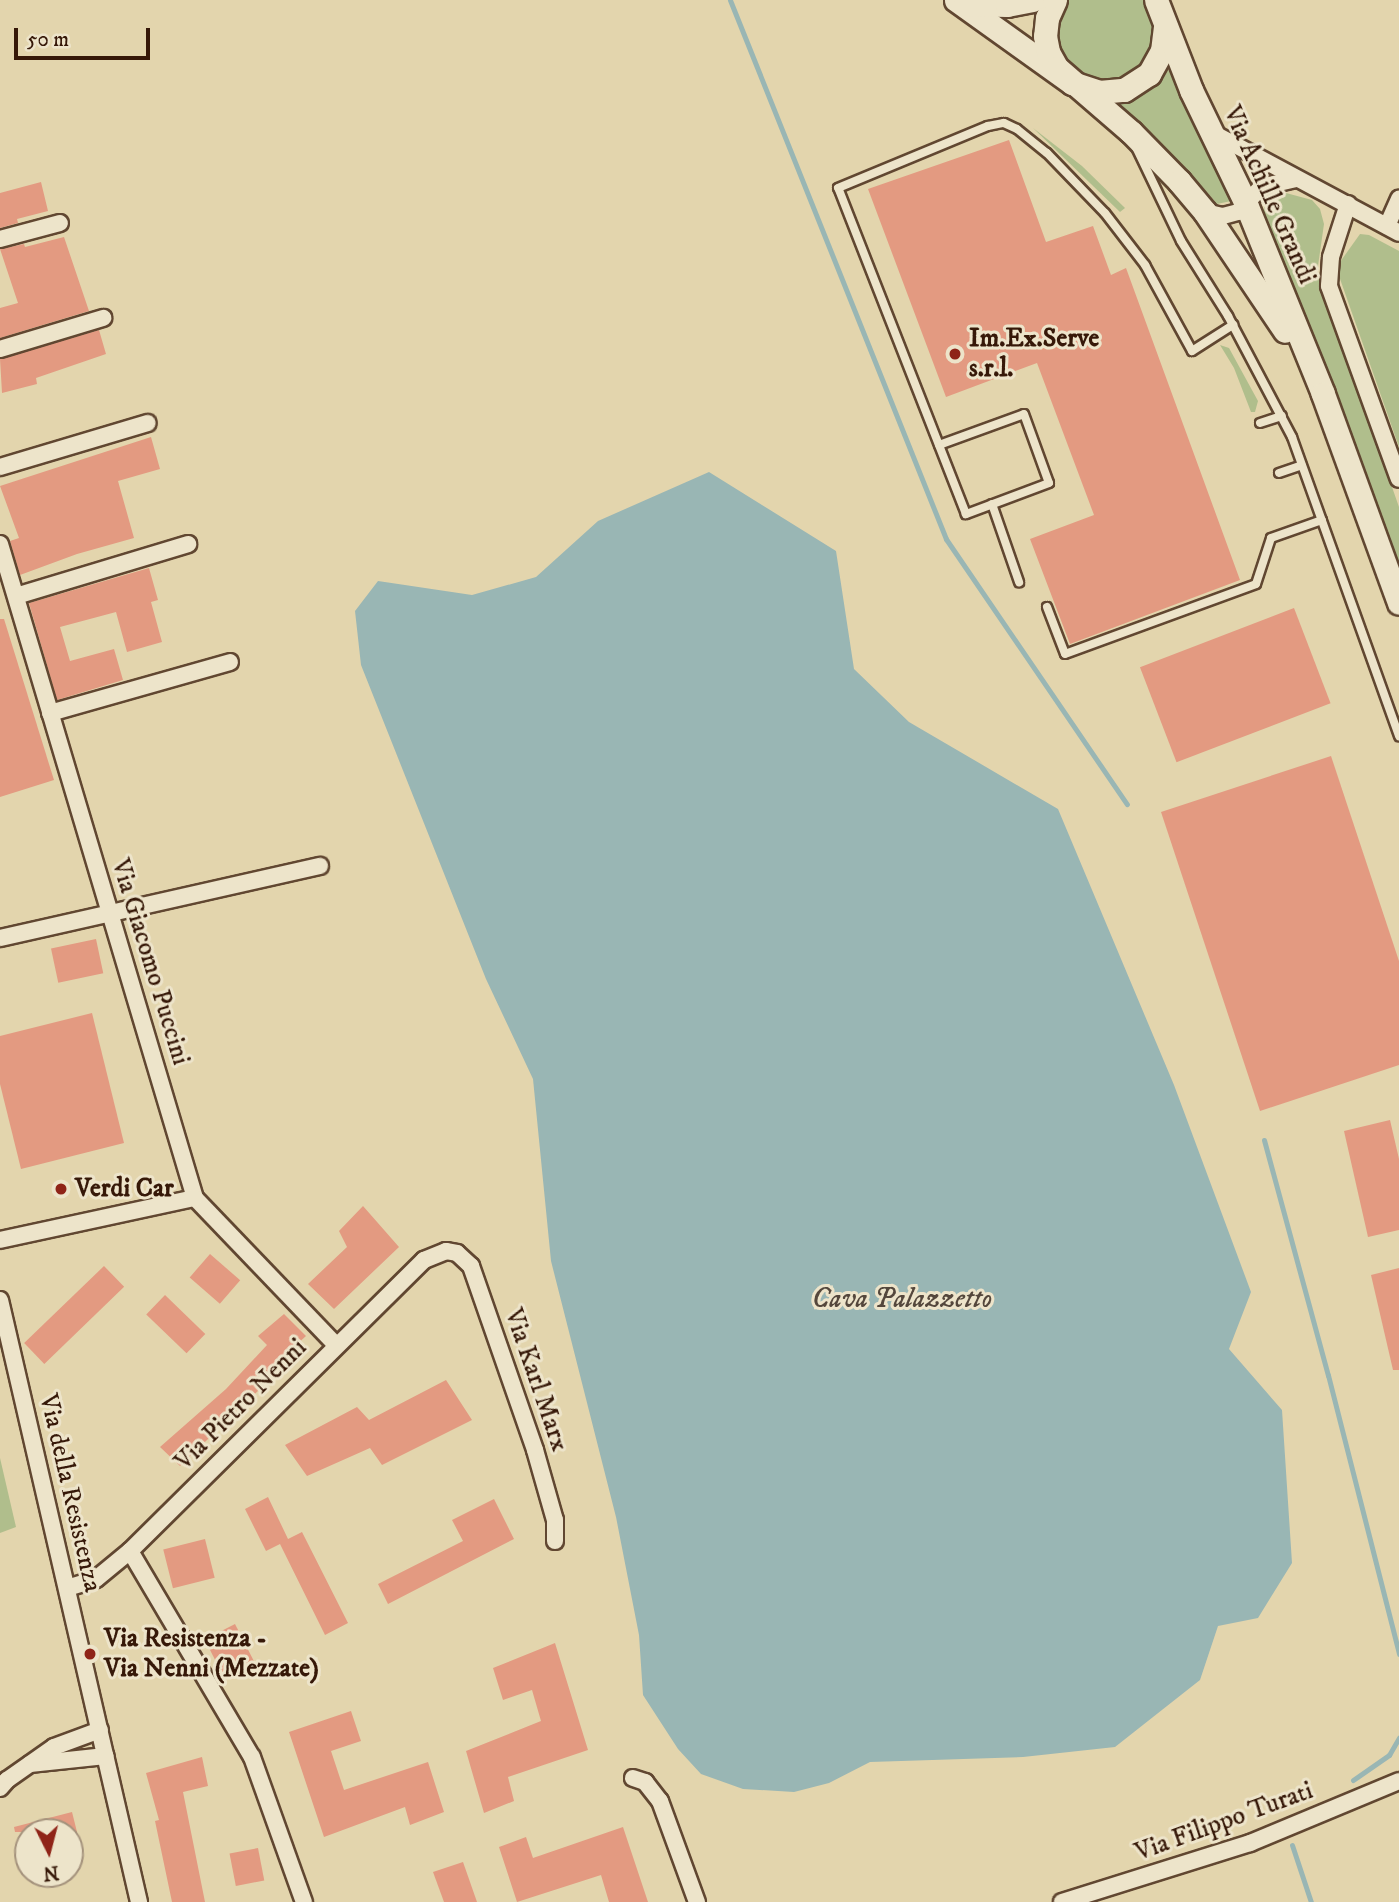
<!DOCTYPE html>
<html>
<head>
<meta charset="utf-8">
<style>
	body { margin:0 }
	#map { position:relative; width:1399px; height:1902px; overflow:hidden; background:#e3d5ad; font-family:"IM FELL DW Pica",serif }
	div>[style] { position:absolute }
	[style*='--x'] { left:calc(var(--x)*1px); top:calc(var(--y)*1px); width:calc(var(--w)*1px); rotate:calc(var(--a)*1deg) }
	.green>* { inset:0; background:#b0be8c }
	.water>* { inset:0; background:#99b6b4 }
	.stream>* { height:5px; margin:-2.5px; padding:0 2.5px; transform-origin:2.5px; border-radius:2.5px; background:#99b6b4 }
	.building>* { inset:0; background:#e39a81; transform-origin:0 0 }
	.roads { filter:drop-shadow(2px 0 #614731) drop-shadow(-2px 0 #614731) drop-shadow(0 2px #614731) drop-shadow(0 -2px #614731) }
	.service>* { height:8px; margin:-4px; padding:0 4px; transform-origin:4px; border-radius:4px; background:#ede4ca }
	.minor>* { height:16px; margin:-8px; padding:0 8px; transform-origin:8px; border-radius:8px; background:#ede4ca }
	.secondary>* { height:23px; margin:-11.5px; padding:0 11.5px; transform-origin:11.5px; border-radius:11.5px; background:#ede4ca }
	.dots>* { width:19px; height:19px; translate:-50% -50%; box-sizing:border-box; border:4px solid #ede4ca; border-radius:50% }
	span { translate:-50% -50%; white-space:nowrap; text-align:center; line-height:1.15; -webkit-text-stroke:6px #ede4ca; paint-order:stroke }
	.street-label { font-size:26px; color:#361808 }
	.poi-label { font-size:26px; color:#361808; font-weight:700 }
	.left { translate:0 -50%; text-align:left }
	.water-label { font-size:28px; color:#54473c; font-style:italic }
	.north { position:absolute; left:14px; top:1818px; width:70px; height:70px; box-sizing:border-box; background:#ede4ca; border:2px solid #a4927c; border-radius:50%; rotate:174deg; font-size:19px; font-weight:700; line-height:28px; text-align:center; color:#361808 }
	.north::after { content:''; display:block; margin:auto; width:24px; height:32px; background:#8f2418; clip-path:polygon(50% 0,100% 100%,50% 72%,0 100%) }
	.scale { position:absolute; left:14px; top:28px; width:136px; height:32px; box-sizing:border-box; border:4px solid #361808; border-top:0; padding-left:9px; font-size:21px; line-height:24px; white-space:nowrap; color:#361808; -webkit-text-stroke:5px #ede4ca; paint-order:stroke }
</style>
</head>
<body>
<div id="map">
	<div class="green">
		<i style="clip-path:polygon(1068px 0,1143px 0,1151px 14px,1154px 30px,1152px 46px,1145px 61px,1134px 72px,1119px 79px,1104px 81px,1088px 78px,1074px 70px,1063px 58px,1057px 43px,1056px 27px,1060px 11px)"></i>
		<i style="clip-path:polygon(1171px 68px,1232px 197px,1231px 201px,1217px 204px,1184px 166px,1117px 104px,1148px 89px)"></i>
		<i style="clip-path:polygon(1033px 128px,1082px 166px,1125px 208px,1120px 212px)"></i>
		<i style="clip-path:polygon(1286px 193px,1312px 200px,1320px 209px,1324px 224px,1317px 273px,1399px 507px,1399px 575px,1262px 225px,1265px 203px,1274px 195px)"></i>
		<i style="clip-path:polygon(1360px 234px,1369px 235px,1399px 251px,1399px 447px,1339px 276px,1340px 262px)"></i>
		<i style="clip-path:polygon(1220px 345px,1229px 348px,1258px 401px,1255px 412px,1251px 412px,1234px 368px)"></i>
		<i style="clip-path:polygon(0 1458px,16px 1527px,0 1533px)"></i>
	</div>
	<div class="water">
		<i style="clip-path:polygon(709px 472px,836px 551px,854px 669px,909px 722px,1058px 809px,1174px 1085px,1251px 1292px,1229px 1349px,1282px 1410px,1292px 1563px,1258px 1618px,1218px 1626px,1200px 1680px,1115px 1747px,1023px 1757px,870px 1762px,829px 1783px,794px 1792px,743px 1789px,701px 1774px,678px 1749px,643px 1695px,639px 1635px,616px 1517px,551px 1261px,533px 1079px,486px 979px,361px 665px,355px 611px,378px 581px,472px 595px,536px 577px,598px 521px)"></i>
	</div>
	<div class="stream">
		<i style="--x:730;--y:0;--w:581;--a:68.16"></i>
		<i style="--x:946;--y:539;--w:321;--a:55.7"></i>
		<i style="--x:1264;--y:1140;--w:244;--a:74.8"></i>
		<i style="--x:1328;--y:1375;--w:288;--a:75.7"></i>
		<i style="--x:1353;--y:1780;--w:44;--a:-34.8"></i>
		<i style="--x:1389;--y:1755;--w:20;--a:-60"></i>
		<i style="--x:1292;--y:1845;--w:60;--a:71.6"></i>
	</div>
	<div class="building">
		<i style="clip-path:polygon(1009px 140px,1046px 242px,1093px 226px,1111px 275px,1126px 268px,1240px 580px,1070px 644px,1030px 539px,1094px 515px,1037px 363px,946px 397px,868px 189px)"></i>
		<i style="clip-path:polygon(41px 182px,48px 211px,17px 219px,18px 223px,0 228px,0 193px)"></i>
		<i style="clip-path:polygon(64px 237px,89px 311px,0 338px,0 308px,18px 303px,0 249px,24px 244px,25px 247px)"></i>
		<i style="clip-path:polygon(99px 330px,106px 354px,36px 378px,37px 384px,2px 393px,0 359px)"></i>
		<i style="clip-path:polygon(151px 437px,160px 469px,118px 481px,134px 538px,77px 554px,20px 575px,10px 541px,19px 538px,0 486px)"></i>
		<i style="clip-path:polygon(149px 568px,158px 600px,151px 602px,162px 642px,127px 652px,116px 612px,60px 627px,70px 661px,114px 649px,123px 680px,57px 700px,29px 603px)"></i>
		<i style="left:1294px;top:608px;width:102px;height:165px;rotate:69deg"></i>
		<i style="clip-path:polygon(0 619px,4px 619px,54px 780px,0 797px)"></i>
		<i style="clip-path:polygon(1331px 756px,1399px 961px,1399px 1065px,1260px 1111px,1161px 812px)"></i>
		<i style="left:96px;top:939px;width:35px;height:46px;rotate:78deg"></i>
		<i style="clip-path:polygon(92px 1013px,124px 1143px,21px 1169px,0 1084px,0 1036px)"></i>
		<i style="clip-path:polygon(1390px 1120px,1399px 1159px,1399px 1230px,1368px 1237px,1344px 1131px)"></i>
		<i style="clip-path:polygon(363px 1206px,399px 1247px,334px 1309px,308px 1284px,347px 1247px,339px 1231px)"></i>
		<i style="left:210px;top:1254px;width:40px;height:31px;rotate:41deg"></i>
		<i style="left:104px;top:1266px;width:29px;height:111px;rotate:46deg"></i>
		<i style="clip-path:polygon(1399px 1268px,1399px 1370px,1393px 1370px,1371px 1275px)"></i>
		<i style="left:165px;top:1295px;width:56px;height:27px;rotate:44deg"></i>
		<i style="clip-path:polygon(284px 1314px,306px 1336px,283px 1357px,288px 1362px,180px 1466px,160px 1447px,226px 1389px,267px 1345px,258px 1336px)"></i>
		<i style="clip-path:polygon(446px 1380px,472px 1420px,382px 1465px,370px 1448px,307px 1476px,285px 1445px,357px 1407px,369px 1420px)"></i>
		<i style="clip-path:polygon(268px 1497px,288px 1539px,302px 1532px,348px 1623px,325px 1635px,280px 1544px,266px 1551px,245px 1509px)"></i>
		<i style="clip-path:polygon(494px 1499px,514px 1539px,388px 1604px,378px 1584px,463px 1541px,452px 1520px)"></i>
		<i style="left:205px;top:1539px;width:40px;height:43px;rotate:76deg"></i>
		<i style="left:235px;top:1624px;width:44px;height:34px;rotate:63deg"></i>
		<i style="clip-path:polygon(555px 1643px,588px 1750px,508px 1777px,514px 1801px,484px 1813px,466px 1751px,541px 1721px,532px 1690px,503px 1700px,493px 1668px)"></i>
		<i style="clip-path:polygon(351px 1711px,361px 1741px,331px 1751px,344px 1790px,428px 1762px,444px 1812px,410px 1825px,405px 1807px,324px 1837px,289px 1732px)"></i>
		<i style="clip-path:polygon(202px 1757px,208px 1786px,183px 1792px,205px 1902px,172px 1902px,155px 1821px,159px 1820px,146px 1773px)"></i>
		<i style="clip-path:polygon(72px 1812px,77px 1832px,15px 1832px,14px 1827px)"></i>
		<i style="clip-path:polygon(623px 1827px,648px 1902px,609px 1902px,601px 1875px,517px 1902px,499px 1847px,526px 1837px,533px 1858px)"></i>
		<i style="left:258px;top:1848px;width:33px;height:29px;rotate:79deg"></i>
		<i style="clip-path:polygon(463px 1862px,477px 1902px,444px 1902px,433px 1872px)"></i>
	</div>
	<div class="roads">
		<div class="service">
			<i style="--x:1135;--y:145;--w:106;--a:64.4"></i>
			<i style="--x:1181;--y:241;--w:89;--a:57.9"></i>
			<i style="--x:1228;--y:316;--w:137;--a:62.1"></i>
			<i style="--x:1292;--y:437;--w:318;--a:70.3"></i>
			<i style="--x:1260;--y:423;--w:23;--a:-18"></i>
			<i style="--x:939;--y:445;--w:90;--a:-20"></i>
			<i style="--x:1024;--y:414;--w:73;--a:70.1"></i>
			<i style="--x:1049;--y:483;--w:89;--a:159.5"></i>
			<i style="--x:966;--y:514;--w:350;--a:-111.4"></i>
			<i style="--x:838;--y:188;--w:162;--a:-22.5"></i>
			<i style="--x:988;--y:126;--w:16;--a:-11"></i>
			<i style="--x:1004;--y:123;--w:14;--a:25"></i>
			<i style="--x:1017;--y:129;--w:38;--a:39"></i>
			<i style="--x:1047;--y:153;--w:83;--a:46"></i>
			<i style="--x:1105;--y:213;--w:66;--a:52.4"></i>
			<i style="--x:1145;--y:265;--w:98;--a:61.3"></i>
			<i style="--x:1192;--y:351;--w:49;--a:-32.4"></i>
			<i style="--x:1279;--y:473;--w:24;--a:-19"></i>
			<i style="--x:992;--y:504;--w:83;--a:70.9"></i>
			<i style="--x:1047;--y:607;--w:50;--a:69"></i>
			<i style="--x:1065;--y:654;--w:203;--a:-20.1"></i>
			<i style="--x:1256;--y:584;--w:48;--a:-71.9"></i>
			<i style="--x:1271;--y:538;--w:54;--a:-19.4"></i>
		</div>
		<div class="minor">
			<i style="--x:1211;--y:132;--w:213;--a:28.2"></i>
			<i style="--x:1348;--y:204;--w:56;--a:107.8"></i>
			<i style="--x:1331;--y:257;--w:29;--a:94"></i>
			<i style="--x:1329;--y:286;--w:205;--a:70.1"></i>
			<i style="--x:1205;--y:212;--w:18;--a:13"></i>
			<i style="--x:1223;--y:216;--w:16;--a:-15"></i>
			<i style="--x:1238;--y:212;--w:34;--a:-47"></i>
			<i style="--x:1261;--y:187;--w:35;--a:-13"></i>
			<i style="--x:1387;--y:226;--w:30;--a:-66"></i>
			<i style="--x:0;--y:239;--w:62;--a:-14.9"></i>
			<i style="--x:0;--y:349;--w:108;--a:-16.8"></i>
			<i style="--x:0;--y:467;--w:154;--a:-16.6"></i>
			<i style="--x:0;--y:544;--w:682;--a:73.4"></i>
			<i style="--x:195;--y:1198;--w:204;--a:46.2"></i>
			<i style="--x:16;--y:596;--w:180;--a:-16.8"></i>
			<i style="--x:50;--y:713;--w:187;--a:-15.8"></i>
			<i style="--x:0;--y:938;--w:328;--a:-12.7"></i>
			<i style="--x:0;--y:1240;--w:199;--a:-12.2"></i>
			<i style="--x:0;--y:1300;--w:618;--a:77"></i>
			<i style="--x:130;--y:1551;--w:239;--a:59.4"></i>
			<i style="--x:252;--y:1757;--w:154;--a:70.3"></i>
			<i style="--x:67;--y:1588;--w:30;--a:-17"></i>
			<i style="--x:96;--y:1579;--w:44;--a:-39.5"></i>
			<i style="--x:130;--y:1551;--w:414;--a:-44.7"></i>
			<i style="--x:424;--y:1260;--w:24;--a:-22"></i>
			<i style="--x:446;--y:1251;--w:11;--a:10"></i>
			<i style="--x:457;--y:1253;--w:19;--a:43"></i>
			<i style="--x:471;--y:1266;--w:195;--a:70.8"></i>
			<i style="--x:535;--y:1450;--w:73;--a:74.1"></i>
			<i style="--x:555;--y:1520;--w:21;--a:90"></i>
			<i style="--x:30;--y:1764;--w:76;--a:-6"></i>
			<i style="--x:633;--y:1778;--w:13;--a:18"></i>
			<i style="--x:645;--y:1782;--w:24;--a:52"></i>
			<i style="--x:660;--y:1801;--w:108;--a:69.9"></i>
			<i style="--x:0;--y:1788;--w:11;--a:-49"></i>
			<i style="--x:7;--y:1780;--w:57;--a:-35.1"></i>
			<i style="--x:54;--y:1747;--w:49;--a:-20.3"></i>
			<i style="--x:1062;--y:1902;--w:197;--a:-17.4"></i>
			<i style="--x:1250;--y:1843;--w:161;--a:-22.6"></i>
		</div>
		<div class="secondary">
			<i style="--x:956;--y:0;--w:143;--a:35.6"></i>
			<i style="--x:1072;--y:83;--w:28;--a:18"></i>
			<i style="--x:1099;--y:92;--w:25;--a:-5"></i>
			<i style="--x:1124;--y:90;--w:30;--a:-33"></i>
			<i style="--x:1149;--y:74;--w:26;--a:-61"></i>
			<i style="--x:1162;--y:51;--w:24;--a:-83"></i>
			<i style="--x:1055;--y:0;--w:20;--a:114"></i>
			<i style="--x:1047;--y:18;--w:18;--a:96"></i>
			<i style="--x:1045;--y:36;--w:16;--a:79"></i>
			<i style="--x:1048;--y:52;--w:18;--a:61"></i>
			<i style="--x:1057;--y:68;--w:98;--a:40.9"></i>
			<i style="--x:1131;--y:132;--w:69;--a:45.6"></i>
			<i style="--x:1179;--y:181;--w:40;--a:50"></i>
			<i style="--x:1205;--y:212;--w:143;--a:56.1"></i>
			<i style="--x:1156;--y:0;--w:97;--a:68.7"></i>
			<i style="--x:1191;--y:90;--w:127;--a:64.2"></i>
			<i style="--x:1246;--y:204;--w:205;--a:67.9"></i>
			<i style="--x:1323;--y:394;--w:222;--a:70"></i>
			<i style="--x:965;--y:4;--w:42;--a:1.4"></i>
			<i style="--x:1007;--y:5;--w:25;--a:-11"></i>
		</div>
	</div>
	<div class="dots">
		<i style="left:955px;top:354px;background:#8f2418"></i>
		<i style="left:61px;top:1189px;background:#8f2418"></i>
		<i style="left:90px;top:1654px;background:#8f2418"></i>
	</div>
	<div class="street-label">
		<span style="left:1269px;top:195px;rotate:66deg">Via Achille Grandi</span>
		<span style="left:150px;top:962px;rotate:73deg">Via Giacomo Puccini</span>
		<span style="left:536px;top:1380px;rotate:71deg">Via Karl Marx</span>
		<span style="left:241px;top:1405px;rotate:-45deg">Via Pietro Nenni</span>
		<span style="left:70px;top:1493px;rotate:77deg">Via della Resistenza</span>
		<span style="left:1224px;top:1822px;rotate:-20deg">Via Filippo Turati</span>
	</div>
	<div class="poi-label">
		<span class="left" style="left:969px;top:354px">Im.Ex.Serve<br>s.r.l.</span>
		<span class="left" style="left:75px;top:1189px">Verdi Car</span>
		<span class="left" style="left:104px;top:1654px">Via Resistenza -<br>Via Nenni (Mezzate)</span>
	</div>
	<div class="water-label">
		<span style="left:902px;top:1299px">Cava Palazzetto</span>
	</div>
	<div class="north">N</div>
	<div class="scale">50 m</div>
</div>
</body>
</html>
